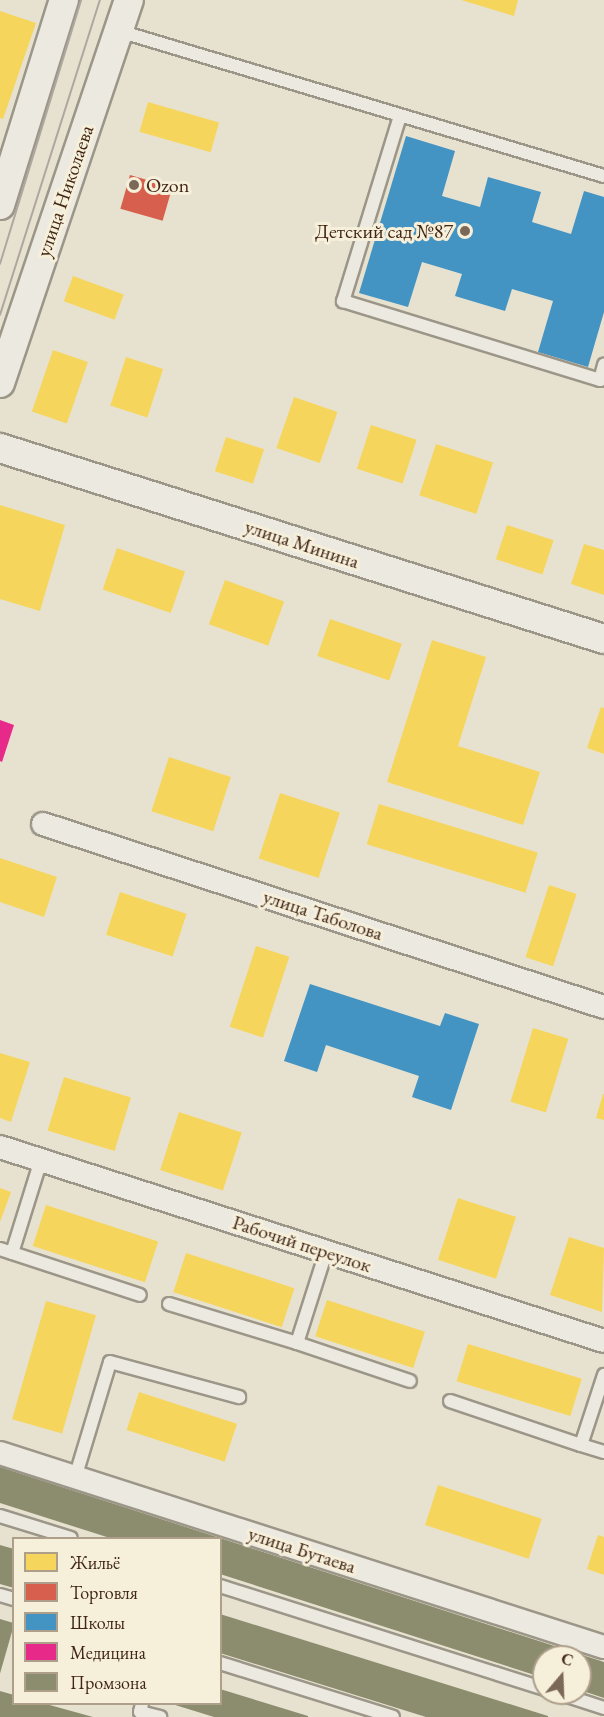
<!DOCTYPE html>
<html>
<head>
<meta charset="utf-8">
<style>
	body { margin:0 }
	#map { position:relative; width:604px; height:1717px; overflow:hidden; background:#e7e2d0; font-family:"EB Garamond",serif }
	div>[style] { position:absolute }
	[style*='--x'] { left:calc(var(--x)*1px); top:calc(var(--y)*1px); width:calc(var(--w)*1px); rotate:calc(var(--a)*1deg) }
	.homes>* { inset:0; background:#f6d55c; transform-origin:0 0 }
	.shops>* { inset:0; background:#d6604d; transform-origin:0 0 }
	.schools>* { inset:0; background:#4393c3 }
	.health>* { inset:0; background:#e7298a }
	.industry>* { inset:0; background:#8c8c6e; transform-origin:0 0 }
	.roads { filter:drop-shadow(2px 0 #9c9689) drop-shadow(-2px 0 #9c9689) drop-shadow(0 2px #9c9689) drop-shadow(0 -2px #9c9689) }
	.service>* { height:12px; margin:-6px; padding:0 6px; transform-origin:6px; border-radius:6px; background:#ece9e0 }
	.minor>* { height:22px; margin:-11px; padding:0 11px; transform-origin:11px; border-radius:11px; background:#ece9e0 }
	.tertiary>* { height:28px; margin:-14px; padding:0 14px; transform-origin:14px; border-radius:14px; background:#ece9e0 }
	.tram>* { height:1.5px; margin:-0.75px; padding:0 0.75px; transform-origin:0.75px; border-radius:0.75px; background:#ada79f }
	.dots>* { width:16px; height:16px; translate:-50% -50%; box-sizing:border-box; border:3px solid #f6efda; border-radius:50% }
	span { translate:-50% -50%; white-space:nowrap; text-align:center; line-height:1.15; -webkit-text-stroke:6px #f6efda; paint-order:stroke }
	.poi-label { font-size:20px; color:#412615 }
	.left { translate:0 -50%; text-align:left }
	.right { translate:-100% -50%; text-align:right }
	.street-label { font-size:20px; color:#412615 }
	.legend { position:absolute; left:12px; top:1537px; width:210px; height:168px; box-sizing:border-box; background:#f6efda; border:2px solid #ae9f8b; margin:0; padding:8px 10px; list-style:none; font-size:18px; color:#412615 }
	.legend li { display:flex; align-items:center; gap:12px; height:30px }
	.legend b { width:30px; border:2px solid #ae9f8b }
	.north { position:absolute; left:532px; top:1645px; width:60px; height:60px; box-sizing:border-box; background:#f6efda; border:2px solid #ae9f8b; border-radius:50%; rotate:19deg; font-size:16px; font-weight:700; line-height:24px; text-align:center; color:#412615 }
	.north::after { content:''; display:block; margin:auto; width:21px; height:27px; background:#7b6856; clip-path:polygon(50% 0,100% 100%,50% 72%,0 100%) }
</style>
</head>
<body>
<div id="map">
	<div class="homes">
		<i style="clip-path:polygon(461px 0,518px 0,514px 16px)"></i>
		<i style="clip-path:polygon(0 11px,36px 23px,3px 119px,0 118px)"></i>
		<i style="left:148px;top:102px;width:74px;height:31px;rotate:16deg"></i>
		<i style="left:73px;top:276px;width:54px;height:27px;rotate:20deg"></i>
		<i style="left:53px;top:350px;width:37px;height:65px;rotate:19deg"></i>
		<i style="left:126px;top:357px;width:39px;height:51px;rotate:18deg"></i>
		<i style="left:294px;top:397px;width:46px;height:54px;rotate:19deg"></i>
		<i style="left:371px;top:425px;width:48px;height:46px;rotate:18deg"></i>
		<i style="left:226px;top:437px;width:40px;height:36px;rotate:18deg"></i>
		<i style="left:436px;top:444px;width:60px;height:54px;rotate:18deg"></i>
		<i style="clip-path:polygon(0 505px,65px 525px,40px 611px,0 599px)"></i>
		<i style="left:507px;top:525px;width:49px;height:36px;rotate:18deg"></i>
		<i style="clip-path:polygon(584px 544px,604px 550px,604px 595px,571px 584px)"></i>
		<i style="left:117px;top:548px;width:72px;height:44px;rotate:19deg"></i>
		<i style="left:225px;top:580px;width:63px;height:47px;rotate:20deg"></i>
		<i style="left:330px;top:619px;width:76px;height:39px;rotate:19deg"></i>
		<i style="clip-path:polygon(432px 640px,486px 657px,458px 746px,540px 772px,523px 825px,387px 782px)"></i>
		<i style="clip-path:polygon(601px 707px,604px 708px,604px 754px,587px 748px)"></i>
		<i style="left:169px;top:757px;width:65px;height:57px;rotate:18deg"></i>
		<i style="left:280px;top:793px;width:63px;height:69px;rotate:18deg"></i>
		<i style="left:379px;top:804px;width:166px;height:42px;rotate:17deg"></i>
		<i style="clip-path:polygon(0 858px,57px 877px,44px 917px,0 902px)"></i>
		<i style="left:549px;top:885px;width:29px;height:76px;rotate:18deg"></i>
		<i style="left:120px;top:892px;width:70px;height:45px;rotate:18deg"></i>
		<i style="left:256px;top:946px;width:35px;height:85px;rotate:18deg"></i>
		<i style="left:533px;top:1028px;width:37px;height:77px;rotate:17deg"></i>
		<i style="clip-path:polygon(0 1053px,30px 1062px,11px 1122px,0 1118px)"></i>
		<i style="left:64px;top:1077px;width:70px;height:56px;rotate:17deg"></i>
		<i style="clip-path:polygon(603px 1094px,604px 1094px,604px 1120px,596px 1118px)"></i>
		<i style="left:179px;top:1112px;width:66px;height:61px;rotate:18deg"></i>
		<i style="clip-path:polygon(0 1188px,11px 1192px,0 1222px)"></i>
		<i style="left:458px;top:1198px;width:61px;height:65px;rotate:18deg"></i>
		<i style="left:46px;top:1205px;width:118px;height:43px;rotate:18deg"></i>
		<i style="clip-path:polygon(569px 1237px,604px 1248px,602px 1312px,550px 1295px)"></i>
		<i style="left:186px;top:1253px;width:114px;height:41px;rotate:18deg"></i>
		<i style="left:327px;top:1300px;width:103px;height:38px;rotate:18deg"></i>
		<i style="left:46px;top:1301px;width:52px;height:123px;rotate:16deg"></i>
		<i style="left:468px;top:1344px;width:119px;height:39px;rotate:17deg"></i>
		<i style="left:139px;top:1392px;width:103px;height:40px;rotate:18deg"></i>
		<i style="left:438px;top:1485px;width:109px;height:42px;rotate:18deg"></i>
		<i style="clip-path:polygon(598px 1535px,604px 1537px,604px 1575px,587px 1569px)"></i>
	</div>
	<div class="shops">
		<i style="left:130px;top:175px;width:44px;height:35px;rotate:16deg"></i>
	</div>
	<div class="schools">
		<i style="clip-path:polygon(406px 136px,455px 151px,442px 196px,480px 207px,488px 177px,541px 192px,532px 222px,571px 234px,584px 191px,604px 197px,604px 312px,588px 367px,538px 352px,553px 301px,512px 289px,505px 311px,455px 296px,462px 274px,422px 262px,408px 307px,359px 293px)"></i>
		<i style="clip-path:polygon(310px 984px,440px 1026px,445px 1013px,479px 1024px,451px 1110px,412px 1097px,419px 1076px,326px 1045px,317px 1072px,284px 1061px)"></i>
	</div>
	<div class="health">
		<i style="clip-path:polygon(0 720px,14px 725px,2px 762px,0 761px)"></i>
	</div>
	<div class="industry">
		<i style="clip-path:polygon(0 1467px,220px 1538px,110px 1538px,0 1503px)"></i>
		<i style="clip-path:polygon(220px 1538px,604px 1662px,604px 1698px,580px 1690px,580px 1657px,544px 1657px,544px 1678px,220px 1574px)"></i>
		<i style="clip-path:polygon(0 1545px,14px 1549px,14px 1588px,0 1584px)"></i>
		<i style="clip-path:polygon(220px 1614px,548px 1716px,548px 1717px,426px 1717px,220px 1653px)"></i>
		<i style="left:0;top:1619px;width:15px;height:54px;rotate:16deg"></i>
		<i style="clip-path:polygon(220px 1689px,308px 1716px,308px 1717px,214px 1717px,172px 1704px,220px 1704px)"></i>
		<i style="clip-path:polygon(0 1691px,14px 1695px,14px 1704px,46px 1704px,93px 1717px,0 1717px)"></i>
	</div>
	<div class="roads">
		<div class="service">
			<i style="--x:119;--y:31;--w:506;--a:16.65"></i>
			<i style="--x:400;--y:116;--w:194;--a:107.1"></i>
			<i style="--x:343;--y:301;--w:269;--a:17.1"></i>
			<i style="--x:600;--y:380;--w:16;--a:-75"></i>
			<i style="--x:0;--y:1249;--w:147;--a:18.2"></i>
			<i style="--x:12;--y:1253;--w:97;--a:-72.7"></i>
			<i style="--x:169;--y:1304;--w:134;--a:16.9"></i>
			<i style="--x:297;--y:1343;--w:96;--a:-72.3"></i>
			<i style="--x:297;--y:1343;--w:119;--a:18.6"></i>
			<i style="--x:450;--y:1401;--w:138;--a:18.6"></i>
			<i style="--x:581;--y:1445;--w:74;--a:-71.8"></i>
			<i style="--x:581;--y:1445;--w:24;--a:17"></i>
			<i style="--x:75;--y:1478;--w:121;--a:-73.2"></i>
			<i style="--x:110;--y:1362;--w:134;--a:15.2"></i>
			<i style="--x:0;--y:1516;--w:74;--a:17.2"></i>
			<i style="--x:220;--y:1586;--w:340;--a:17.6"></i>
			<i style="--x:0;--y:1595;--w:15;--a:16"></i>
			<i style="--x:220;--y:1663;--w:181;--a:17.3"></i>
			<i style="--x:558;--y:1693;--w:48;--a:18.1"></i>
			<i style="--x:142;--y:1704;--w:8;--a:104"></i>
			<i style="--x:140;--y:1712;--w:21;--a:14"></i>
		</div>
		<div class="minor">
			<i style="--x:43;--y:824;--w:590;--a:18.07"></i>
			<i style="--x:0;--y:1147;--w:634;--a:17.81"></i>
			<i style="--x:0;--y:1453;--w:634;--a:17.81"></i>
		</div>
		<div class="tertiary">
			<i style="--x:0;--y:205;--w:215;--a:-72.7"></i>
			<i style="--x:0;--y:383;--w:404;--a:-71.4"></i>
			<i style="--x:0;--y:448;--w:633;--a:17.55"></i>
		</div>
	</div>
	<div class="tram">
		<i style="--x:0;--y:264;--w:276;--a:-72.9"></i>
		<i style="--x:0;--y:315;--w:330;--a:-72.4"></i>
	</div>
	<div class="dots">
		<i style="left:134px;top:185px;background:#7b6856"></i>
		<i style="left:465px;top:231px;background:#7b6856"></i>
	</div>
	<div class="poi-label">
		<span class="left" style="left:146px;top:185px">Ozon</span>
		<span class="right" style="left:453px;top:231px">Детский сад №87</span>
	</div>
	<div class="street-label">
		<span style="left:65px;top:191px;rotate:-71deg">улица Николаева</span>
		<span style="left:302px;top:544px;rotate:18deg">улица Минина</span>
		<span style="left:323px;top:915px;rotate:18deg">улица Таболова</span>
		<span style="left:302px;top:1244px;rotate:18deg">Рабочий переулок</span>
		<span style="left:302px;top:1550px;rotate:18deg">улица Бутаева</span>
	</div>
	<ul class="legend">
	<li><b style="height:16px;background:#f6d55c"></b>Жильё</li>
	<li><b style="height:16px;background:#d6604d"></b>Торговля</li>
	<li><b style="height:16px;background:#4393c3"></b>Школы</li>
	<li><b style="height:16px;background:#e7298a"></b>Медицина</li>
	<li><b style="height:16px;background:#8c8c6e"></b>Промзона</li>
	</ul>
	<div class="north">С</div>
</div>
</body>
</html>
